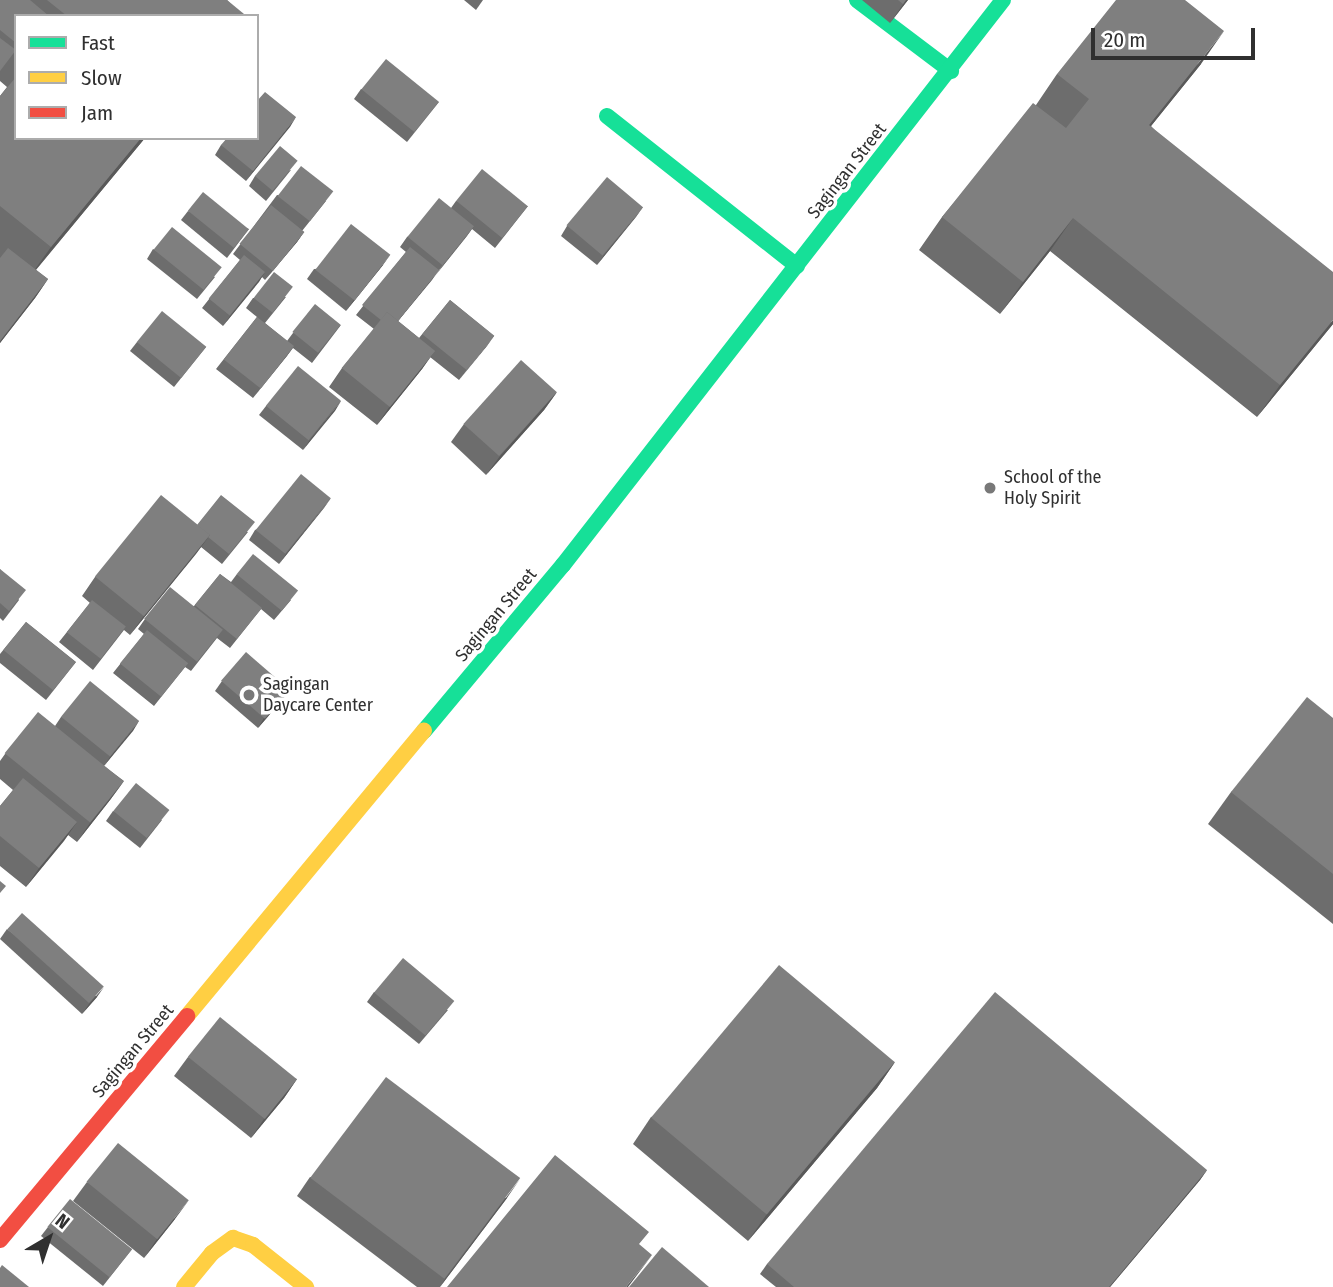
<!DOCTYPE html>
<html>
<head>
<meta charset="utf-8">
<style>
	body { margin:0 }
	#map { position:relative; width:1333px; height:1287px; overflow:hidden; background:#fff; font-family:"Fira Sans Condensed",sans-serif }
	div>[style] { position:absolute }
	[style*='--x'] { left:calc(var(--x)*1px); top:calc(var(--y)*1px); width:calc(var(--w)*1px); rotate:calc(var(--a)*1deg) }
	.fast>* { height:16px; margin:-8px; padding:0 8px; transform-origin:8px; border-radius:8px; background:#16e098 }
	.slow>* { height:16px; margin:-8px; padding:0 8px; transform-origin:8px; border-radius:8px; background:#ffcf43 }
	.jam>* { height:16px; margin:-8px; padding:0 8px; transform-origin:8px; border-radius:8px; background:#f24e42 }
	.wall>* { inset:0; background:#6d6d6d }
	.shaded-wall>* { inset:0; background:#595959 }
	.building>* { inset:0; background:#7f7f7f; transform-origin:0 0 }
	.dots>* { width:19px; height:19px; translate:-50% -50%; box-sizing:border-box; border:4px solid #fff; border-radius:50% }
	span { translate:-50% -50%; white-space:nowrap; text-align:center; line-height:1.15; -webkit-text-stroke:7px #fff; paint-order:stroke }
	.street-label { font-size:18px; color:#303030 }
	.poi-label { font-size:18px; color:#303030 }
	.left { translate:0 -50%; text-align:left }
	.legend { position:absolute; left:14px; top:14px; width:245px; height:126px; box-sizing:border-box; background:#fff; border:2px solid #acacac; margin:0; padding:9px 12px; list-style:none; font-size:21px; color:#303030 }
	.legend li { display:flex; align-items:center; gap:14px; height:35px }
	.legend b { width:35px; border:2px solid #acacac }
	.north { position:absolute; left:14px; top:1203px; width:70px; height:70px; -webkit-text-stroke:5px #fff; paint-order:stroke; rotate:39deg; font-size:19px; font-weight:700; line-height:28px; text-align:center; color:#303030 }
	.north::after { content:''; display:block; margin:auto; width:24px; height:32px; background:#303030; clip-path:polygon(50% 0,100% 100%,50% 72%,0 100%) }
	.scale { position:absolute; left:1091px; top:28px; width:164px; height:32px; box-sizing:border-box; border:4px solid #303030; border-top:0; padding-left:9px; font-size:21px; line-height:24px; white-space:nowrap; color:#303030; -webkit-text-stroke:5px #fff; paint-order:stroke }
</style>
</head>
<body>
<div id="map">
	<div class="fast">
		<i style="--x:857;--y:0;--w:118;--a:37.1"></i>
		<i style="--x:607;--y:116;--w:242;--a:38.3"></i>
		<i style="--x:424;--y:731;--w:217;--a:-50.1"></i>
		<i style="--x:563;--y:565;--w:716;--a:-52.09"></i>
	</div>
	<div class="slow">
		<i style="--x:187;--y:1016;--w:371;--a:-50.3"></i>
		<i style="--x:184;--y:1287;--w:44;--a:-50.5"></i>
		<i style="--x:212;--y:1253;--w:26;--a:-36"></i>
		<i style="--x:233;--y:1238;--w:21;--a:19"></i>
		<i style="--x:253;--y:1245;--w:68;--a:38.4"></i>
	</div>
	<div class="jam">
		<i style="--x:0;--y:1240;--w:292;--a:-50.1"></i>
	</div>
	<div class="wall">
		<i style="clip-path:polygon(0 0,227px 0,242px 16px,16px 16px,16px 138px,145px 138px,36px 270px,48px 279px,35px 298px,0 343px,0 96px,7px 87px,0 81px)"></i>
		<i style="clip-path:polygon(464px 0,483px 0,476px 10px)"></i>
		<i style="clip-path:polygon(862px 0,908px 0,890px 23px)"></i>
		<i style="clip-path:polygon(1201px 64px,1151px 126px,1333px 324px,1257px 417px,1050px 251px,1000px 314px,919px 250px,942px 217px,1036px 105px,1057px 74px)"></i>
		<i style="clip-path:polygon(361px 89px,439px 102px,407px 142px,354px 99px)"></i>
		<i style="clip-path:polygon(296px 117px,246px 181px,215px 155px,221px 145px)"></i>
		<i style="clip-path:polygon(291px 170px,266px 201px,249px 186px,255px 176px)"></i>
		<i style="clip-path:polygon(277px 195px,326px 201px,302px 231px,304px 232px,297px 242px,265px 280px,262px 277px,223px 326px,202px 308px,240px 260px,233px 254px)"></i>
		<i style="clip-path:polygon(456px 201px,528px 206px,495px 248px,472px 229px,398px 321px,419px 338px,450px 300px,494px 336px,459px 380px,430px 357px,422px 369px,377px 425px,329px 387px,342px 368px,374px 329px,356px 315px,406px 252px,400px 247px,407px 237px,451px 208px)"></i>
		<i style="clip-path:polygon(643px 207px,597px 265px,561px 236px,567px 226px)"></i>
		<i style="clip-path:polygon(188px 211px,249px 229px,227px 258px,181px 220px)"></i>
		<i style="clip-path:polygon(153px 249px,215px 277px,197px 299px,147px 259px)"></i>
		<i style="clip-path:polygon(383px 265px,346px 311px,307px 279px,314px 269px)"></i>
		<i style="clip-path:polygon(286px 297px,265px 323px,287px 341px,293px 333px,341px 325px,312px 363px,293px 348px,253px 398px,216px 369px,257px 317px,246px 308px,253px 298px)"></i>
		<i style="clip-path:polygon(137px 342px,206px 347px,174px 387px,130px 351px)"></i>
		<i style="clip-path:polygon(557px 392px,544px 410px,486px 475px,451px 442px,464px 424px)"></i>
		<i style="clip-path:polygon(341px 401px,303px 450px,259px 415px,266px 406px)"></i>
		<i style="clip-path:polygon(331px 498px,279px 564px,249px 540px,255px 530px)"></i>
		<i style="clip-path:polygon(197px 525px,248px 532px,222px 564px,201px 547px,130px 635px,124px 630px,93px 670px,59px 642px,90px 603px,82px 596px,95px 577px)"></i>
		<i style="clip-path:polygon(0 569px,19px 600px,3px 621px,0 618px)"></i>
		<i style="clip-path:polygon(220px 574px,231px 582px,237px 574px,291px 600px,274px 620px,261px 609px,230px 648px,217px 638px,191px 671px,185px 667px,154px 706px,113px 673px,144px 634px,138px 629px,145px 619px,194px 606px)"></i>
		<i style="clip-path:polygon(26px 622px,76px 662px,46px 700px,0 663px,0 654px)"></i>
		<i style="clip-path:polygon(222px 681px,283px 699px,258px 728px,215px 691px)"></i>
		<i style="clip-path:polygon(61px 717px,139px 721px,104px 766px,124px 781px,110px 800px,77px 842px,68px 835px,26px 887px,0 866px,0 806px,13px 790px,0 779px,0 761px,5px 754px,55px 726px)"></i>
		<i style="clip-path:polygon(1333px 718px,1333px 924px,1208px 824px,1231px 792px)"></i>
		<i style="clip-path:polygon(113px 811px,162px 820px,140px 848px,106px 821px)"></i>
		<i style="clip-path:polygon(7px 929px,97px 997px,82px 1014px,0 939px)"></i>
		<i style="clip-path:polygon(374px 992px,448px 1010px,419px 1044px,367px 1002px)"></i>
		<i style="clip-path:polygon(188px 1057px,297px 1079px,284px 1098px,251px 1138px,174px 1076px)"></i>
		<i style="clip-path:polygon(895px 1062px,877px 1088px,748px 1241px,633px 1144px,651px 1117px)"></i>
		<i style="clip-path:polygon(1207px 1170px,1200px 1180px,1110px 1287px,776px 1287px,760px 1274px,767px 1264px)"></i>
		<i style="clip-path:polygon(310px 1177px,507px 1198px,440px 1287px,417px 1287px,297px 1196px)"></i>
		<i style="clip-path:polygon(87px 1182px,175px 1219px,144px 1258px,73px 1201px)"></i>
		<i style="clip-path:polygon(48px 1227px,132px 1249px,103px 1286px,41px 1236px)"></i>
	</div>
	<div class="shaded-wall">
		<i style="clip-path:polygon(906px 0,908px 0,890px 23px)"></i>
		<i style="clip-path:polygon(1224px 31px,1201px 64px,1126px 157px,1149px 125px)"></i>
		<i style="clip-path:polygon(296px 117px,290px 127px,246px 181px,253px 171px)"></i>
		<i style="clip-path:polygon(141px 138px,145px 138px,28px 279px,51px 247px)"></i>
		<i style="clip-path:polygon(643px 207px,636px 217px,597px 265px,604px 255px)"></i>
		<i style="clip-path:polygon(1073px 218px,1050px 251px,1000px 314px,1023px 282px)"></i>
		<i style="clip-path:polygon(474px 226px,467px 236px,435px 276px,442px 266px)"></i>
		<i style="clip-path:polygon(304px 232px,297px 242px,265px 280px,272px 271px)"></i>
		<i style="clip-path:polygon(390px 255px,383px 265px,346px 311px,353px 301px)"></i>
		<i style="clip-path:polygon(439px 270px,432px 280px,384px 338px,391px 328px)"></i>
		<i style="clip-path:polygon(265px 272px,259px 282px,223px 326px,230px 316px)"></i>
		<i style="clip-path:polygon(48px 279px,35px 298px,0 343px,0 341px)"></i>
		<i style="clip-path:polygon(1333px 320px,1333px 324px,1257px 417px,1280px 385px)"></i>
		<i style="clip-path:polygon(494px 336px,487px 346px,459px 380px,466px 371px)"></i>
		<i style="clip-path:polygon(294px 346px,287px 356px,253px 398px,260px 389px)"></i>
		<i style="clip-path:polygon(435px 351px,422px 369px,377px 425px,390px 406px)"></i>
		<i style="clip-path:polygon(557px 392px,544px 410px,486px 475px,500px 456px)"></i>
		<i style="clip-path:polygon(341px 401px,335px 411px,303px 450px,309px 441px)"></i>
		<i style="clip-path:polygon(331px 498px,324px 508px,279px 564px,286px 554px)"></i>
		<i style="clip-path:polygon(210px 535px,196px 554px,130px 635px,143px 617px)"></i>
		<i style="clip-path:polygon(290px 690px,283px 699px,258px 728px,264px 718px)"></i>
		<i style="clip-path:polygon(139px 721px,133px 731px,104px 766px,110px 757px)"></i>
		<i style="clip-path:polygon(124px 781px,110px 800px,77px 842px,90px 823px)"></i>
		<i style="clip-path:polygon(77px 822px,64px 841px,26px 887px,39px 868px)"></i>
		<i style="clip-path:polygon(104px 987px,97px 997px,82px 1014px,89px 1004px)"></i>
		<i style="clip-path:polygon(895px 1062px,877px 1088px,748px 1241px,767px 1214px)"></i>
		<i style="clip-path:polygon(297px 1079px,284px 1098px,251px 1138px,264px 1119px)"></i>
		<i style="clip-path:polygon(1207px 1170px,1200px 1180px,1110px 1287px,1109px 1287px)"></i>
		<i style="clip-path:polygon(520px 1179px,507px 1198px,440px 1287px,445px 1279px)"></i>
		<i style="clip-path:polygon(189px 1200px,175px 1219px,144px 1258px,157px 1239px)"></i>
		<i style="clip-path:polygon(652px 1255px,628px 1287px,626px 1287px)"></i>
	</div>
	<div class="building">
		<i style="clip-path:polygon(0 0,30px 0,49px 16px,16px 16px,16px 43px,0 30px)"></i>
		<i style="clip-path:polygon(47px 0,227px 0,244px 14px,242px 16px,67px 16px)"></i>
		<i style="clip-path:polygon(898px 0,906px 0,903px 4px)"></i>
		<i style="clip-path:polygon(1116px 0,1185px 0,1224px 31px,1149px 125px,1333px 272px,1333px 320px,1280px 385px,1073px 218px,1023px 282px,942px 217px,1033px 103px,1066px 128px,1089px 99px,1057px 74px)"></i>
		<i style="clip-path:polygon(0 38px,16px 50px,0 71px)"></i>
		<i style="left:386px;top:59px;width:68px;height:39px;rotate:39deg"></i>
		<i style="clip-path:polygon(16px 77px,16px 138px,141px 138px,51px 247px,0 206px,0 96px)"></i>
		<i style="clip-path:polygon(265px 92px,296px 117px,253px 171px,221px 145px,227px 138px,257px 138px,257px 101px)"></i>
		<i style="left:280px;top:146px;width:23px;height:39px;rotate:40deg"></i>
		<i style="left:301px;top:166px;width:41px;height:38px;rotate:38deg"></i>
		<i style="left:482px;top:169px;width:59px;height:41px;rotate:39deg"></i>
		<i style="left:607px;top:177px;width:47px;height:63px;rotate:40deg"></i>
		<i style="left:203px;top:192px;width:59px;height:24px;rotate:39deg"></i>
		<i style="left:439px;top:198px;width:45px;height:50px;rotate:39deg"></i>
		<i style="left:271px;top:205px;width:43px;height:50px;rotate:39deg"></i>
		<i style="left:351px;top:224px;width:50px;height:58px;rotate:38deg"></i>
		<i style="left:172px;top:227px;width:64px;height:29px;rotate:39deg"></i>
		<i style="clip-path:polygon(410px 247px,439px 270px,398px 321px,387px 312px,381px 320px,362px 305px)"></i>
		<i style="clip-path:polygon(8px 248px,48px 279px,0 341px,0 258px)"></i>
		<i style="left:244px;top:255px;width:27px;height:56px;rotate:39deg"></i>
		<i style="left:274px;top:272px;width:24px;height:33px;rotate:38deg"></i>
		<i style="left:450px;top:300px;width:57px;height:44px;rotate:39deg"></i>
		<i style="left:315px;top:304px;width:33px;height:36px;rotate:39deg"></i>
		<i style="left:162px;top:311px;width:57px;height:40px;rotate:39deg"></i>
		<i style="left:387px;top:312px;width:62px;height:72px;rotate:39deg"></i>
		<i style="left:257px;top:317px;width:47px;height:54px;rotate:38deg"></i>
		<i style="left:521px;top:360px;width:48px;height:86px;rotate:42deg"></i>
		<i style="left:298px;top:366px;width:55px;height:51px;rotate:39deg"></i>
		<i style="left:301px;top:474px;width:38px;height:72px;rotate:39deg"></i>
		<i style="left:161px;top:495px;width:63px;height:105px;rotate:39deg"></i>
		<i style="clip-path:polygon(221px 495px,255px 522px,229px 554px,208px 537px,210px 535px,197px 525px)"></i>
		<i style="left:253px;top:554px;width:58px;height:26px;rotate:39deg"></i>
		<i style="clip-path:polygon(0 569px,26px 590px,9px 611px,0 603px)"></i>
		<i style="left:220px;top:574px;width:54px;height:40px;rotate:39deg"></i>
		<i style="left:170px;top:587px;width:68px;height:41px;rotate:39deg"></i>
		<i style="left:92px;top:600px;width:43px;height:41px;rotate:38deg"></i>
		<i style="left:26px;top:622px;width:64px;height:36px;rotate:39deg"></i>
		<i style="left:147px;top:630px;width:53px;height:43px;rotate:39deg"></i>
		<i style="left:246px;top:652px;width:58px;height:38px;rotate:41deg"></i>
		<i style="left:90px;top:681px;width:63px;height:46px;rotate:39deg"></i>
		<i style="clip-path:polygon(1307px 697px,1333px 718px,1333px 874px,1231px 792px)"></i>
		<i style="left:38px;top:712px;width:110px;height:53px;rotate:39deg"></i>
		<i style="clip-path:polygon(23px 778px,77px 822px,39px 868px,0 836px,0 806px)"></i>
		<i style="left:136px;top:783px;width:43px;height:36px;rotate:39deg"></i>
		<i style="clip-path:polygon(0 881px,6px 886px,0 893px)"></i>
		<i style="left:22px;top:913px;width:110px;height:22px;rotate:42deg"></i>
		<i style="left:403px;top:958px;width:67px;height:45px;rotate:40deg"></i>
		<i style="left:779px;top:965px;width:151px;height:199px;rotate:40deg"></i>
		<i style="clip-path:polygon(995px 992px,1207px 1170px,1109px 1287px,794px 1287px,767px 1264px)"></i>
		<i style="left:220px;top:1017px;width:99px;height:51px;rotate:39deg"></i>
		<i style="left:386px;top:1077px;width:168px;height:126px;rotate:37deg"></i>
		<i style="left:118px;top:1143px;width:91px;height:50px;rotate:39deg"></i>
		<i style="clip-path:polygon(555px 1155px,649px 1232px,639px 1244px,652px 1255px,626px 1287px,447px 1287px)"></i>
		<i style="left:70px;top:1199px;width:80px;height:36px;rotate:39deg"></i>
		<i style="clip-path:polygon(662px 1247px,709px 1287px,629px 1287px)"></i>
		<i style="clip-path:polygon(2px 1265px,29px 1287px,0 1287px,0 1268px)"></i>
	</div>
	<div class="dots">
		<i style="left:990px;top:488px;background:#787878"></i>
		<i style="left:249px;top:695px;background:#787878"></i>
	</div>
	<div class="street-label">
		<span style="left:847px;top:171px;rotate:-52deg">Sagingan Street</span>
		<span style="left:496px;top:615px;rotate:-50deg">Sagingan Street</span>
		<span style="left:133px;top:1051px;rotate:-50deg">Sagingan Street</span>
	</div>
	<div class="poi-label">
		<span class="left" style="left:1004px;top:488px">School of the<br>Holy Spirit</span>
		<span class="left" style="left:263px;top:695px">Sagingan<br>Daycare Center</span>
	</div>
	<ul class="legend">
	<li><b style="height:9px;background:#16e098"></b>Fast</li>
	<li><b style="height:9px;background:#ffcf43"></b>Slow</li>
	<li><b style="height:9px;background:#f24e42"></b>Jam</li>
	</ul>
	<div class="north">N</div>
	<div class="scale">20 m</div>
</div>
</body>
</html>
